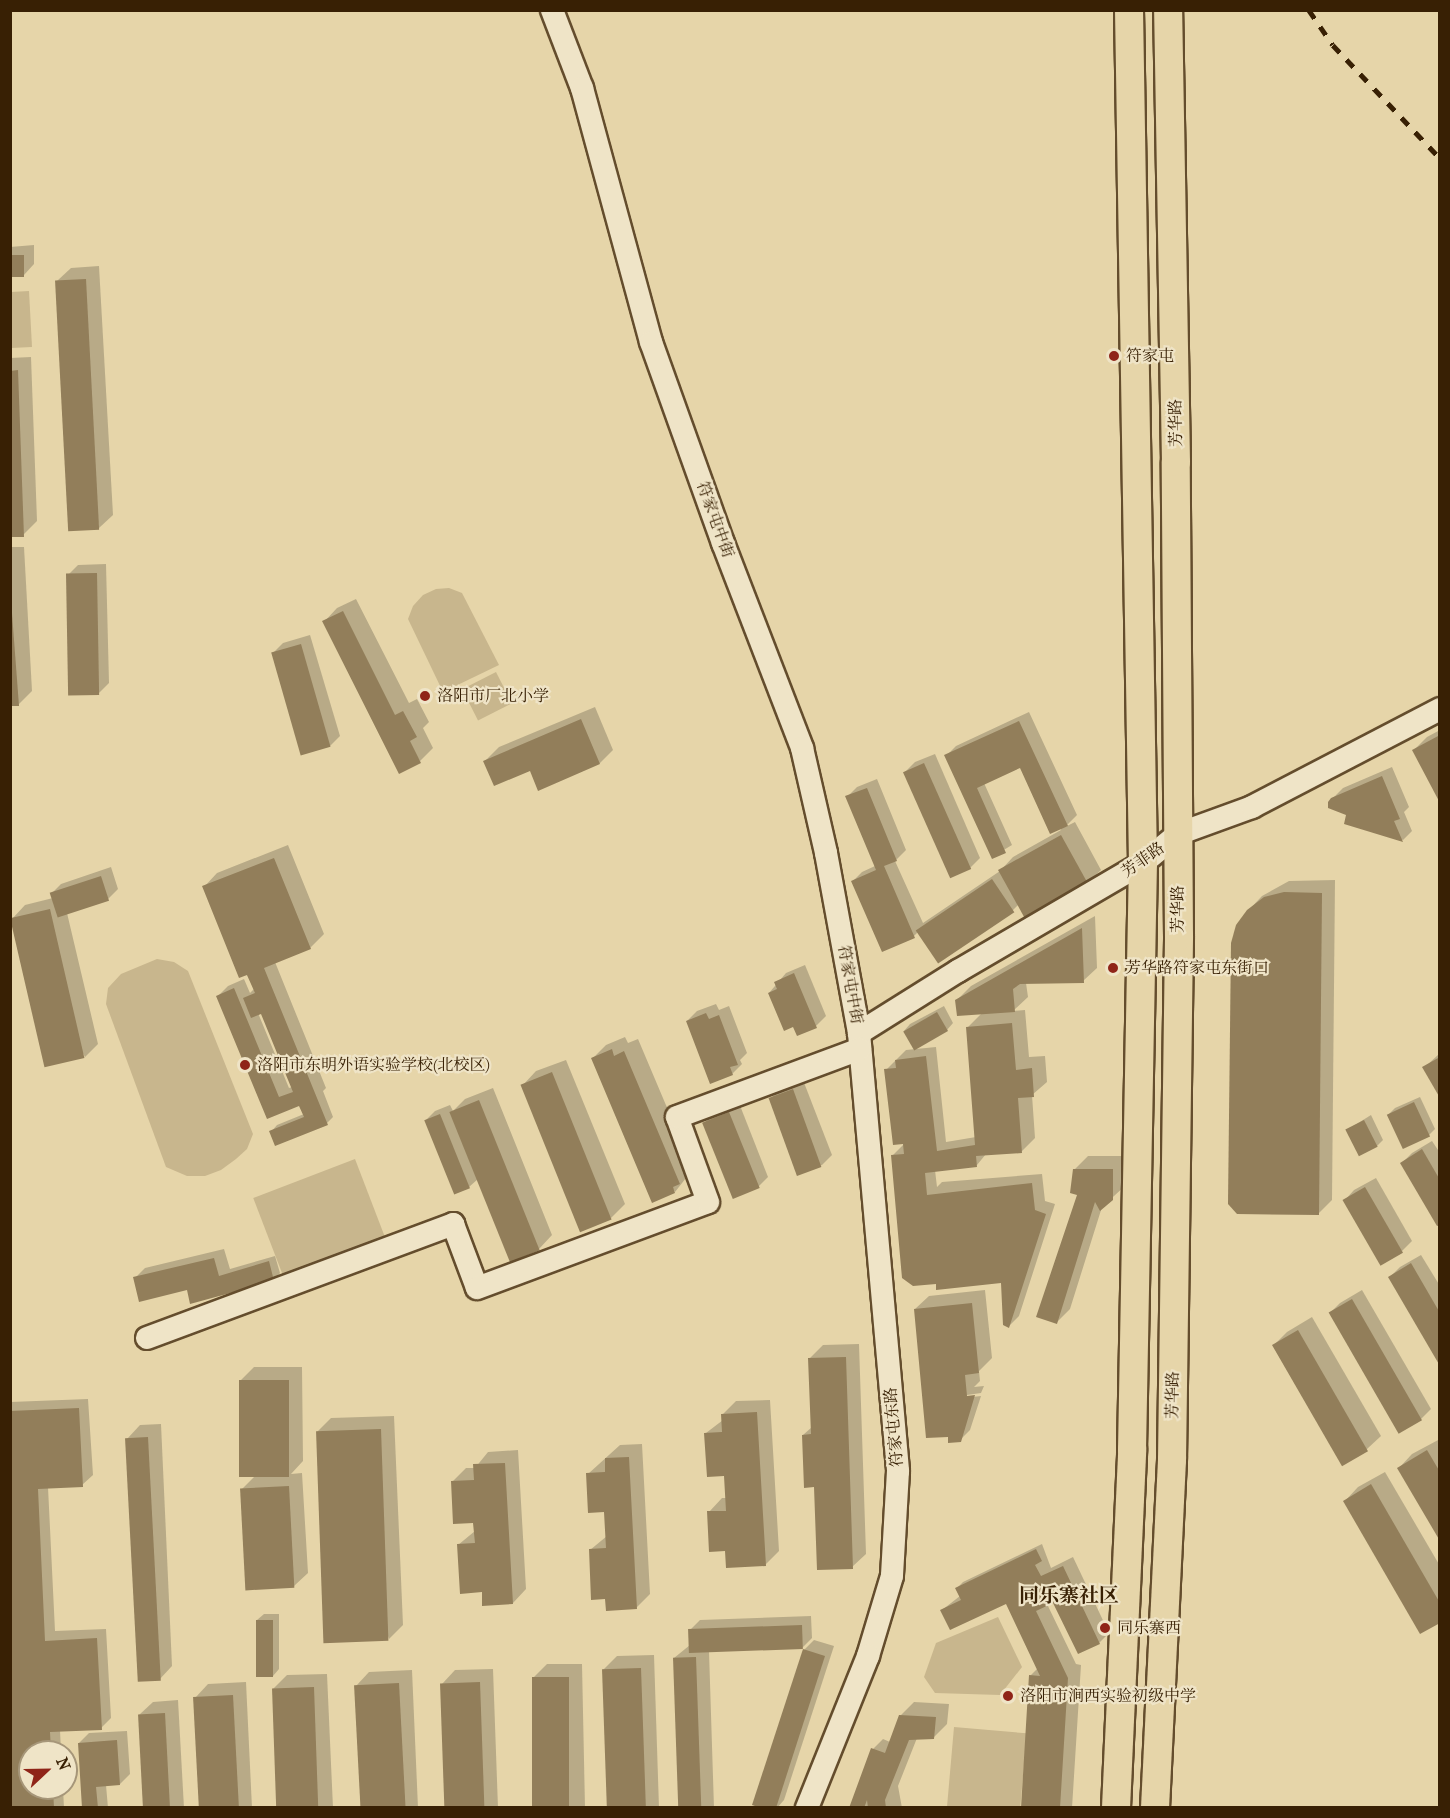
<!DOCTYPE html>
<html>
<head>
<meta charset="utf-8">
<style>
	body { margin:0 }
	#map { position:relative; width:1450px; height:1818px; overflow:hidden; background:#e6d5a9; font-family:"IM FELL French Canon","Noto Serif SC",serif }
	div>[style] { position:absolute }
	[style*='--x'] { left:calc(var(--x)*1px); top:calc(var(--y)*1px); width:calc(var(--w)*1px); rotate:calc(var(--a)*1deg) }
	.green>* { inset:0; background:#c8b68d; transform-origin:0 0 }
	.shadow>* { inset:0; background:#0003 }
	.building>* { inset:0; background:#927e5a; transform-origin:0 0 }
	.roads { filter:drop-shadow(2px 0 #644d2d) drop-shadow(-2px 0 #644d2d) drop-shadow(0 2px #644d2d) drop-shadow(0 -2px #644d2d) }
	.minor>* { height:22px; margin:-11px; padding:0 11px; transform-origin:11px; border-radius:11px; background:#efe4c7 }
	.major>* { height:28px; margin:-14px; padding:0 14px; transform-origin:14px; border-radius:14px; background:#e6d5a9 }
	.rail>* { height:4.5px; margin-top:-2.25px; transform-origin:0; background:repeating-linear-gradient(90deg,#382004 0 10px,transparent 0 20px) }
	.dots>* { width:16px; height:16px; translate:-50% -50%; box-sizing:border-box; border:3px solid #efe4c7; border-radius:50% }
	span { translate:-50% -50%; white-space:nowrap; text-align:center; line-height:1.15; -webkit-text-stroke:4.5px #efe4c7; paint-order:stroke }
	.poi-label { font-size:16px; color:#382004 }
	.left { translate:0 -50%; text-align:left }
	.street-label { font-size:16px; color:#382004 }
	.quarter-label { font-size:20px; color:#382004; font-weight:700 }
	.frame { position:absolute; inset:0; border:12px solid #382004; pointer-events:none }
	.north { position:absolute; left:18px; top:1740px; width:60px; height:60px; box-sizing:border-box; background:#efe4c7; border:2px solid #a69679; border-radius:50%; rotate:68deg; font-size:16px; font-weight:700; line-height:24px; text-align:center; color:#382004 }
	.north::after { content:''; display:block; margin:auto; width:21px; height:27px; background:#8f2418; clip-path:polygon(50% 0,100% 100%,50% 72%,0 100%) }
</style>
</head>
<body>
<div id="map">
	<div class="green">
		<i style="clip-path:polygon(29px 291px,32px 347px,11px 348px,11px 292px)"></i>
		<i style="clip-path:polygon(449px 588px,462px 593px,499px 665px,443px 692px,408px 619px,413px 606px,423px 595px,436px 589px)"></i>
		<i style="left:496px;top:672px;width:35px;height:38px;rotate:63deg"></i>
		<i style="clip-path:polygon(157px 959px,174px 962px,188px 971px,253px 1134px,247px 1149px,236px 1159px,221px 1170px,205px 1176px,187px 1176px,166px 1167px,106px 1004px,108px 988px,121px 974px)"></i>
		<i style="left:355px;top:1159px;width:84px;height:109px;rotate:69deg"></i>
		<i style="clip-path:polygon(998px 1617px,1022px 1667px,1000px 1695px,935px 1693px,924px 1677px,936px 1643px)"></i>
		<i style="left:954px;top:1727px;width:73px;height:81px;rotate:5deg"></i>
	</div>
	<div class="shadow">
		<i style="clip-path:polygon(34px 245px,34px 264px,24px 275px,10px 275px,10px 247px)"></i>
		<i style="clip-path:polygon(99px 266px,113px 515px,99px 528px,57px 281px,71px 268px)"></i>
		<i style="clip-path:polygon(31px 357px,37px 521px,23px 535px,10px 536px,10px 358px)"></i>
		<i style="clip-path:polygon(10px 547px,24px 547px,32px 691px,18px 705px,10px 705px)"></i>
		<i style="clip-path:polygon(106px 564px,109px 683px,99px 693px,68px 575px,78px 565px)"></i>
		<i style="clip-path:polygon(356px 599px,409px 703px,417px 699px,429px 722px,423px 728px,433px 748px,420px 761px,324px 622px,337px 608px)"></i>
		<i style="clip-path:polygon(310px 635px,340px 736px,330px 746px,273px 653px,283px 643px)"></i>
		<i style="clip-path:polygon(595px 707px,613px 750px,600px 763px,530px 769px,485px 761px,499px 747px)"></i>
		<i style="clip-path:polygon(1029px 712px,1077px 815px,1065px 827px,1075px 822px,1101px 870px,1087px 883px,1019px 904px,1013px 910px,918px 932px,914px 936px,852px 882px,862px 872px,875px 866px,847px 797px,857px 787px,877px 779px,906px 850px,895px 861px,923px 923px,1000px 871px,1013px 857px,1061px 830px,1021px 766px,984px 783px,1012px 845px,992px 857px,946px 756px,956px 746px)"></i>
		<i style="clip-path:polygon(1440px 730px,1440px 800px,1414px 750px,1427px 737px)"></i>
		<i style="clip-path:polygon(935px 754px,980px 858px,970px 868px,905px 772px,915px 762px)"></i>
		<i style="clip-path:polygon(1392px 767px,1409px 807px,1404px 812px,1412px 831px,1403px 840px,1346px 823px,1348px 815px,1329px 802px,1343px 788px)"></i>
		<i style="clip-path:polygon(evenodd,288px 845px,324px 934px,310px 948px,275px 962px,326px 1088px,323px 1091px,333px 1117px,327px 1123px,271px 1132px,277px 1125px,304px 1114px,300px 1104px,268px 1117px,218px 996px,228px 986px,244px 979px,250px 993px,254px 989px,204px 887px,217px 873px,288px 845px,262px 1012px,292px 1087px,289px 1088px,258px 1013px,262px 1012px)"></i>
		<i style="clip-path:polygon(111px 867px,118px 889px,108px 899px,67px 913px,98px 1044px,85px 1057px,12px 919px,25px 905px,53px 898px,51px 894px,61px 884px)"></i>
		<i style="clip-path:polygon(1335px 880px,1332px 1200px,1318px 1214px,1248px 911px,1262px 896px,1289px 881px)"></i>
		<i style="clip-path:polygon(1095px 916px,1097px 968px,1083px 981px,1026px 983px,1028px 997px,1013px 1011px,1025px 1010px,1029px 1057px,1045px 1056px,1047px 1082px,1032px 1095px,1035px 1138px,1022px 1151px,986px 1154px,977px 1165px,935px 1170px,937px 1187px,942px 1182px,1042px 1174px,1045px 1201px,1055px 1204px,1019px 1316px,1009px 1326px,1003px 1282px,937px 1282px,892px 1156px,905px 1143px,886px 1070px,906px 1050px,936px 1047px,946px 1142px,976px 1137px,968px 1027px,983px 1012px,957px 1000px,971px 986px)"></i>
		<i style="clip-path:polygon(805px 965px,826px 1016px,816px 1026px,794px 1025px,769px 993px,786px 973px)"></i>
		<i style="clip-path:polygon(716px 1004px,719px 1010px,729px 1006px,747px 1053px,740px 1060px,742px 1064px,732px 1074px,687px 1021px,697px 1011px)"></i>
		<i style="clip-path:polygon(944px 1006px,953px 1023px,947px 1030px,904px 1031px,910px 1024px)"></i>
		<i style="clip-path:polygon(625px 1037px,628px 1043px,638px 1039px,693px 1169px,675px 1192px,593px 1058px,606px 1045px)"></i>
		<i style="clip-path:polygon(1440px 1053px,1440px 1095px,1424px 1068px)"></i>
		<i style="clip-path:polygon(566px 1060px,625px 1204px,611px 1218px,523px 1085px,536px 1071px)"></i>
		<i style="clip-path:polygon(803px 1080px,832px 1155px,822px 1165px,799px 1174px,771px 1098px,781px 1088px)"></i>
		<i style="clip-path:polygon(493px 1088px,552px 1235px,539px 1249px,510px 1260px,478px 1179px,469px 1187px,425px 1121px,435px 1111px,450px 1105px,453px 1111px,465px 1099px)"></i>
		<i style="clip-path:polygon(1420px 1097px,1435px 1129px,1429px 1135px,1388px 1115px,1395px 1108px)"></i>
		<i style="clip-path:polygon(739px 1103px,768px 1177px,758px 1187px,704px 1123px,714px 1113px)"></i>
		<i style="clip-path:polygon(1371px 1115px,1383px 1140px,1377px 1146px,1347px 1130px)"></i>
		<i style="clip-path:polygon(1432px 1141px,1440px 1153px,1440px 1223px,1402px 1163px,1412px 1153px)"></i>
		<i style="clip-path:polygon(1088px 1156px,1126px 1156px,1126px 1185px,1102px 1207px,1070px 1309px,1057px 1322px,1078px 1194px,1074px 1170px)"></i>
		<i style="clip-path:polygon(1376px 1178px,1412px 1241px,1402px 1251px,1345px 1200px,1354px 1190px)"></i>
		<i style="clip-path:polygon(224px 1249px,230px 1269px,275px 1256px,280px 1273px,274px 1280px,188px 1289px,135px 1278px,145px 1268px)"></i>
		<i style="clip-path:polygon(1421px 1255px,1440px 1286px,1440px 1363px,1390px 1277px,1400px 1267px)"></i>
		<i style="clip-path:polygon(985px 1290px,992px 1358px,979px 1371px,980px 1381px,974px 1387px,984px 1386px,981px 1393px,967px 1395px,963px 1398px,981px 1396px,970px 1430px,960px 1440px,915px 1309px,929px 1296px)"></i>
		<i style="clip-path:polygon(1362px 1290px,1431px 1409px,1421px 1419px,1330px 1313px,1340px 1303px)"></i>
		<i style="clip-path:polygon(1312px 1317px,1381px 1436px,1367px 1449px,1342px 1464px,1273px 1346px,1287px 1332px)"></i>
		<i style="clip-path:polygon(859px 1344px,866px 1554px,852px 1567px,815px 1486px,803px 1435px,812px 1427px,810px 1358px,823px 1345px)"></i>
		<i style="clip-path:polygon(254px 1367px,302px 1367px,303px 1461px,291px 1474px,302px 1473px,308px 1573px,294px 1586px,242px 1489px,256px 1475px,240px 1381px)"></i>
		<i style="clip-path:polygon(88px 1399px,93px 1475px,82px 1485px,48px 1487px,55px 1631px,106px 1629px,111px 1718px,101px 1728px,60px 1730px,61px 1752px,30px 1752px,30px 1788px,63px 1788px,64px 1808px,10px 1808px,10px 1402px)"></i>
		<i style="clip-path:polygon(770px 1400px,779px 1551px,765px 1565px,727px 1550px,709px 1512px,722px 1498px,726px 1498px,725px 1475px,706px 1433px,723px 1420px,722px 1415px,736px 1401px)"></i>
		<i style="clip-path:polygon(394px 1416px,403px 1625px,389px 1639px,317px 1432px,331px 1418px)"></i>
		<i style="clip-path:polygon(161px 1424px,172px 1666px,159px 1680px,127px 1439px,140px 1425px)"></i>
		<i style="clip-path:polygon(1440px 1439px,1440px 1538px,1399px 1468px,1412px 1454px)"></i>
		<i style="clip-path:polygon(642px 1444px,650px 1594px,636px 1608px,606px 1597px,590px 1550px,607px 1536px,606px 1511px,588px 1474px,620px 1445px)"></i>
		<i style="clip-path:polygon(518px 1450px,526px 1589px,513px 1603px,483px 1591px,458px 1545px,475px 1531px,475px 1521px,452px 1482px,466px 1468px,475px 1468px,488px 1452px)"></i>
		<i style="clip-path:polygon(1385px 1472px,1440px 1566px,1440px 1621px,1345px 1501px,1358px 1487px)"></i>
		<i style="clip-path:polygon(1042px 1544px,1051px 1568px,1073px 1557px,1109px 1633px,1099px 1643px,1054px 1601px,1047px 1604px,1076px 1664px,1081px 1665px,1072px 1808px,1023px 1808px,1030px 1676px,1038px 1668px,1006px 1602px,942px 1610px,960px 1596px,957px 1588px,963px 1582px)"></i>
		<i style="clip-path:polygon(264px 1614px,279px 1614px,279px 1669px,273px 1676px,257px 1620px)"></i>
		<i style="clip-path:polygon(811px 1616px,812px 1638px,802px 1648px,709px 1651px,714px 1808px,679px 1808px,674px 1658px,690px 1645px,690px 1630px,700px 1620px)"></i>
		<i style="clip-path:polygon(814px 1640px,834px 1646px,784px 1800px,777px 1808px,766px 1808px,804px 1650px)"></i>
		<i style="clip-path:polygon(654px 1655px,659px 1808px,608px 1808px,603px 1670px,617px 1656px)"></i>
		<i style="clip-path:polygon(547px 1664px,582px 1664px,585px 1808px,536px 1808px,534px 1677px)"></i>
		<i style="clip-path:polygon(493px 1669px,498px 1808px,446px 1808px,442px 1684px,455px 1670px)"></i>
		<i style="clip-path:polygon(412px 1670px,418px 1808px,361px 1808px,356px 1686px,369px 1672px)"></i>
		<i style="clip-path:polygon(327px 1674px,333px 1808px,279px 1808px,273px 1689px,287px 1675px)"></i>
		<i style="clip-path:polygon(246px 1682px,252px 1808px,200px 1808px,195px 1698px,208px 1684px)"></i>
		<i style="clip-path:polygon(178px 1700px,184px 1808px,144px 1808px,139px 1715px,153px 1702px)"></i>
		<i style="clip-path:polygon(914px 1702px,949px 1704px,947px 1724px,933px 1738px,917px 1738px,898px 1786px,902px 1808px,850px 1808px,873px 1749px,883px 1739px,890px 1742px,900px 1716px)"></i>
		<i style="clip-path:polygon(127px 1731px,130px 1774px,120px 1784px,106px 1785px,108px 1808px,83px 1808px,79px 1743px,89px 1733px)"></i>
	</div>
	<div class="building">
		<i style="left:10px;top:255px;width:14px;height:22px"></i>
		<i style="left:86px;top:279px;width:251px;height:31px;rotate:87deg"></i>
		<i style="clip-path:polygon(18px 370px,24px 537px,10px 537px,10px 371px)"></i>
		<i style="left:97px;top:573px;width:122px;height:31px;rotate:89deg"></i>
		<i style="clip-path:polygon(10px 587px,19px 706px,10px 706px)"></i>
		<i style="clip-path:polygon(343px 611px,395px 715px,403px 711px,417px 737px,410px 741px,421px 763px,399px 774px,322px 621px)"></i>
		<i style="left:301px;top:644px;width:107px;height:31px;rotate:74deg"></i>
		<i style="clip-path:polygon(581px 719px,600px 764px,538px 791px,530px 771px,494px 786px,483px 761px)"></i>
		<i style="clip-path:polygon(1019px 721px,1068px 826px,1050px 834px,1020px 768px,977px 788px,1006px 853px,992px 859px,944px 755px)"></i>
		<i style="clip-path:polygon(1440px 735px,1440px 803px,1412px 750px)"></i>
		<i style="left:924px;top:763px;width:116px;height:23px;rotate:66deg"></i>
		<i style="clip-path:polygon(1382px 776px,1400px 819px,1394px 821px,1403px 842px,1344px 824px,1346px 815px,1328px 808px,1328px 802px,1331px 798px)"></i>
		<i style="clip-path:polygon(867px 788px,897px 861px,884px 866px,915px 938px,882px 952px,851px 881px,876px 870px,845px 796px)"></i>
		<i style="left:1061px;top:835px;width:56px;height:72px;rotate:61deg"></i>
		<i style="clip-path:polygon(274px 858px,311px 949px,264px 968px,328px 1125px,275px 1146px,269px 1131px,304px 1117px,299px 1106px,267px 1119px,216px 996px,234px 988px,279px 1097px,293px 1092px,261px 1014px,251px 1018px,243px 998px,255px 993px,247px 975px,239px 978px,202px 886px)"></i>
		<i style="left:101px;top:876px;width:26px;height:54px;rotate:72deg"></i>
		<i style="left:992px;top:879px;width:40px;height:92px;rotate:56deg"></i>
		<i style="clip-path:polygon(1284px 892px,1322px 893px,1319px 1215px,1237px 1214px,1228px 1204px,1231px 943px,1236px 925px,1247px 910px,1264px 897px)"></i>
		<i style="left:50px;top:909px;width:153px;height:41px;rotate:77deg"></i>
		<i style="clip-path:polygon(1082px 928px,1084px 983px,1020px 984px,1013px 989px,1015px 1012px,957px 1016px,955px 1000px)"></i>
		<i style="clip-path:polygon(794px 973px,817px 1028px,797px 1036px,793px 1027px,784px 1031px,768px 993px,777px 989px,774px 982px)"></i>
		<i style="left:937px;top:1012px;width:22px;height:39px;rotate:60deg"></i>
		<i style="clip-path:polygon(706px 1013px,709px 1019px,719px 1015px,738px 1065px,730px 1067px,733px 1075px,710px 1084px,686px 1021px)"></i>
		<i style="clip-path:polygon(1012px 1023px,1016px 1070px,1032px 1068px,1034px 1097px,1018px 1098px,1022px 1153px,976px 1156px,977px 1167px,925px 1173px,927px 1195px,1032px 1183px,1035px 1210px,1046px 1214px,1009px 1328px,1003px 1325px,1001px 1283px,936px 1290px,936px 1284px,913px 1286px,902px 1278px,891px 1155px,904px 1154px,903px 1144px,893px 1145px,884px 1069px,896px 1068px,895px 1060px,926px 1056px,937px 1151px,975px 1145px,966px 1027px)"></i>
		<i style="clip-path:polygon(612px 1049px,614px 1056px,624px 1051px,680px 1184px,673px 1187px,675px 1193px,652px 1203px,591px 1058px)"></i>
		<i style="clip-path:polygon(1440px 1057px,1440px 1098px,1422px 1067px)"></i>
		<i style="left:552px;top:1072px;width:159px;height:34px;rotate:68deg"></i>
		<i style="left:793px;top:1089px;width:83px;height:26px;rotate:70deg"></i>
		<i style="left:479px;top:1100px;width:162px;height:32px;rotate:68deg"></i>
		<i style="left:1414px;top:1102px;width:38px;height:30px;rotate:65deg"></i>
		<i style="left:729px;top:1112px;width:82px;height:29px;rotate:68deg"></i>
		<i style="left:440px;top:1114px;width:80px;height:17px;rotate:68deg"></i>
		<i style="left:1364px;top:1120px;width:30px;height:21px;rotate:63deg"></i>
		<i style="clip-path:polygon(1422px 1149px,1440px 1180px,1440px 1225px,1437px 1226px,1400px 1163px)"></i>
		<i style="clip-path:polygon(1073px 1169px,1113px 1169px,1113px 1200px,1100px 1211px,1095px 1202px,1057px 1324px,1036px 1317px,1077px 1195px,1070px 1193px)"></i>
		<i style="left:1365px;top:1187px;width:76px;height:26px;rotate:60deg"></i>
		<i style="clip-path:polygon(214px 1258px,219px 1276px,269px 1261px,274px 1281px,190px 1304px,187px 1290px,139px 1302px,133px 1277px)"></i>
		<i style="clip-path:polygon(1411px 1263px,1440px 1313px,1440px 1366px,1388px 1277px)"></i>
		<i style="left:1352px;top:1299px;width:140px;height:27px;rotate:60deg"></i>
		<i style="clip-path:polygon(972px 1303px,979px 1373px,965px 1375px,967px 1396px,975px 1395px,961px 1442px,948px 1443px,948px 1437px,926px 1438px,914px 1309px)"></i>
		<i style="left:1298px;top:1330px;width:140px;height:30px;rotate:60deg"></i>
		<i style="clip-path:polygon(846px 1357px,853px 1569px,817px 1570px,814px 1487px,804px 1488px,802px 1435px,811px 1434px,808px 1358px)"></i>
		<i style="left:239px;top:1380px;width:50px;height:97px"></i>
		<i style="clip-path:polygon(79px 1408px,83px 1487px,38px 1489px,45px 1641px,97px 1638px,102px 1730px,50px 1732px,51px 1752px,30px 1752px,30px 1788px,53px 1788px,54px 1808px,10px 1808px,10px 1411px)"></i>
		<i style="clip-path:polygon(757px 1412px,766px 1566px,726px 1568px,725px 1551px,709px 1552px,707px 1511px,726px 1511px,724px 1476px,707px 1477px,704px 1433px,722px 1432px,721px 1414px)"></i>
		<i style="left:381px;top:1429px;width:212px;height:65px;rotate:88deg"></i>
		<i style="left:148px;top:1437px;width:244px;height:23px;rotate:87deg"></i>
		<i style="clip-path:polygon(1427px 1450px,1440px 1472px,1440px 1541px,1397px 1468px)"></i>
		<i style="clip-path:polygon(629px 1457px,637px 1609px,606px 1611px,605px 1599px,591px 1600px,589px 1549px,606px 1548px,604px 1512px,588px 1513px,586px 1473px,605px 1472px,605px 1458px)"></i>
		<i style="clip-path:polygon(505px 1463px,513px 1604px,482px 1606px,482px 1592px,460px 1594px,457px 1544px,475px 1543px,473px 1523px,453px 1524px,451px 1481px,474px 1480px,473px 1464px)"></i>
		<i style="clip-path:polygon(1371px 1484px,1440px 1603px,1440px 1623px,1420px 1634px,1343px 1501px)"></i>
		<i style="left:289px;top:1486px;width:102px;height:49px;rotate:87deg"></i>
		<i style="clip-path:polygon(1036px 1549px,1042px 1561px,1035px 1565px,1041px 1576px,1063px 1566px,1100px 1644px,1078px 1654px,1053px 1603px,1036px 1611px,1068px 1678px,1060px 1808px,1021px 1808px,1029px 1675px,1040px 1676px,1006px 1604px,950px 1630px,940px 1610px,961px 1600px,955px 1588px)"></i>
		<i style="left:256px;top:1620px;width:17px;height:57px"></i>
		<i style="left:802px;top:1625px;width:24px;height:114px;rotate:88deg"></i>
		<i style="clip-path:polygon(803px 1649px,825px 1656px,776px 1808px,761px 1808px,752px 1805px)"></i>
		<i style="left:696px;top:1657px;width:151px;height:23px;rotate:88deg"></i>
		<i style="left:641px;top:1668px;width:140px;height:39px;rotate:88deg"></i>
		<i style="left:532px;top:1677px;width:37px;height:131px"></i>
		<i style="left:480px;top:1682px;width:126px;height:40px;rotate:88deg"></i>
		<i style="left:399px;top:1683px;width:125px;height:45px;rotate:87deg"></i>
		<i style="left:314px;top:1687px;width:121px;height:42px;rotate:88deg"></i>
		<i style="left:233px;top:1695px;width:113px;height:40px;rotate:87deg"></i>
		<i style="left:165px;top:1713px;width:95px;height:27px;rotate:87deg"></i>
		<i style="clip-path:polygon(899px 1715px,936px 1717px,934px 1739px,909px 1740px,885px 1800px,886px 1808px,868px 1808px,867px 1800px,864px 1808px,849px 1808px,871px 1748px,885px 1753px)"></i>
		<i style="clip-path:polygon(117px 1740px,120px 1785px,96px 1787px,98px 1808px,82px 1808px,78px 1743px)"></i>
	</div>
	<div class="roads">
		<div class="minor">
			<i style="--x:552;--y:10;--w:84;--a:69"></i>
			<i style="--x:582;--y:88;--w:263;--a:74.8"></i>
			<i style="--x:651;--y:342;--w:214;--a:70.3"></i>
			<i style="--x:723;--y:543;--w:220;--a:68.9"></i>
			<i style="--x:802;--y:748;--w:108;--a:77.1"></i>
			<i style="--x:826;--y:853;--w:183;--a:79.6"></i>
			<i style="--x:859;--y:1033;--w:440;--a:84.9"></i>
			<i style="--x:898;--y:1471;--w:105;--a:93.3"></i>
			<i style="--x:892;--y:1576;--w:84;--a:106.7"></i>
			<i style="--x:868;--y:1656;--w:164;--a:111.9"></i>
			<i style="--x:859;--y:1033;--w:117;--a:-32.1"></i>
			<i style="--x:958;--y:971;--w:214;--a:-30.3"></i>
			<i style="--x:1143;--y:863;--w:45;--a:-39.6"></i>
			<i style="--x:1178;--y:834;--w:79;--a:-20"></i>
			<i style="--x:1252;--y:807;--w:212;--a:-27.5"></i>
			<i style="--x:147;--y:1338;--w:327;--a:-20.4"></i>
			<i style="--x:453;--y:1224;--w:68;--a:69.4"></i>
			<i style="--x:477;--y:1288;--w:246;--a:-20.4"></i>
			<i style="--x:708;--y:1202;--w:90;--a:-110"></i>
			<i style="--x:677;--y:1117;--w:195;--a:-20.4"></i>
		</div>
		<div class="major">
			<i style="--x:1116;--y:1808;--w:358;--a:-87.4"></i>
			<i style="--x:1132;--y:1450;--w:587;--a:-88.93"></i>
			<i style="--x:1143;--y:863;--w:853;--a:-90.94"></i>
			<i style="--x:1155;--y:1808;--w:348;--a:-87.2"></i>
			<i style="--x:1172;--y:1460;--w:524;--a:-89.23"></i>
			<i style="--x:1179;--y:936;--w:474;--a:-90.4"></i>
			<i style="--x:1176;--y:462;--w:452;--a:-91"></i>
		</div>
	</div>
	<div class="rail">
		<i style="--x:1309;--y:10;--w:42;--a:55.6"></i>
		<i style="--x:1333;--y:45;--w:156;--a:46.6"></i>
	</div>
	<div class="dots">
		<i style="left:1114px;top:356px;background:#8f2418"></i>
		<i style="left:425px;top:696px;background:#8f2418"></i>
		<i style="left:1113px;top:968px;background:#8f2418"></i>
		<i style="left:245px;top:1065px;background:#8f2418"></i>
		<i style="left:1105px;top:1628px;background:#8f2418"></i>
		<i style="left:1008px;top:1696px;background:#8f2418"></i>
	</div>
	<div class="poi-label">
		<span class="left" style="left:1126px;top:356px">符家屯</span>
		<span class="left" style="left:437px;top:696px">洛阳市厂北小学</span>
		<span class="left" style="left:1125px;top:968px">芳华路符家屯东街口</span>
		<span class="left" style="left:257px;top:1065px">洛阳市东明外语实验学校(北校区)</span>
		<span class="left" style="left:1117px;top:1628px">同乐寨西</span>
		<span class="left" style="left:1020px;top:1696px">洛阳市涧西实验初级中学</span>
	</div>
	<div class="street-label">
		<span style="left:1176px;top:423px;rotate:-91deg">芳华路</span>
		<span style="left:715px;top:520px;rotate:70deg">符家屯中街</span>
		<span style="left:1143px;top:860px;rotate:-35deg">芳菲路</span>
		<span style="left:1178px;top:909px;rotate:-90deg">芳华路</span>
		<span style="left:850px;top:985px;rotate:80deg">符家屯中街</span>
		<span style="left:1173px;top:1395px;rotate:-89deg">芳华路</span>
		<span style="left:894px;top:1427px;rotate:-95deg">符家屯东路</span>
	</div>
	<div class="quarter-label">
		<span style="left:1069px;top:1595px">同乐寨社区</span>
	</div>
	<div class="frame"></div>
	<div class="north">N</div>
</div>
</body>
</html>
